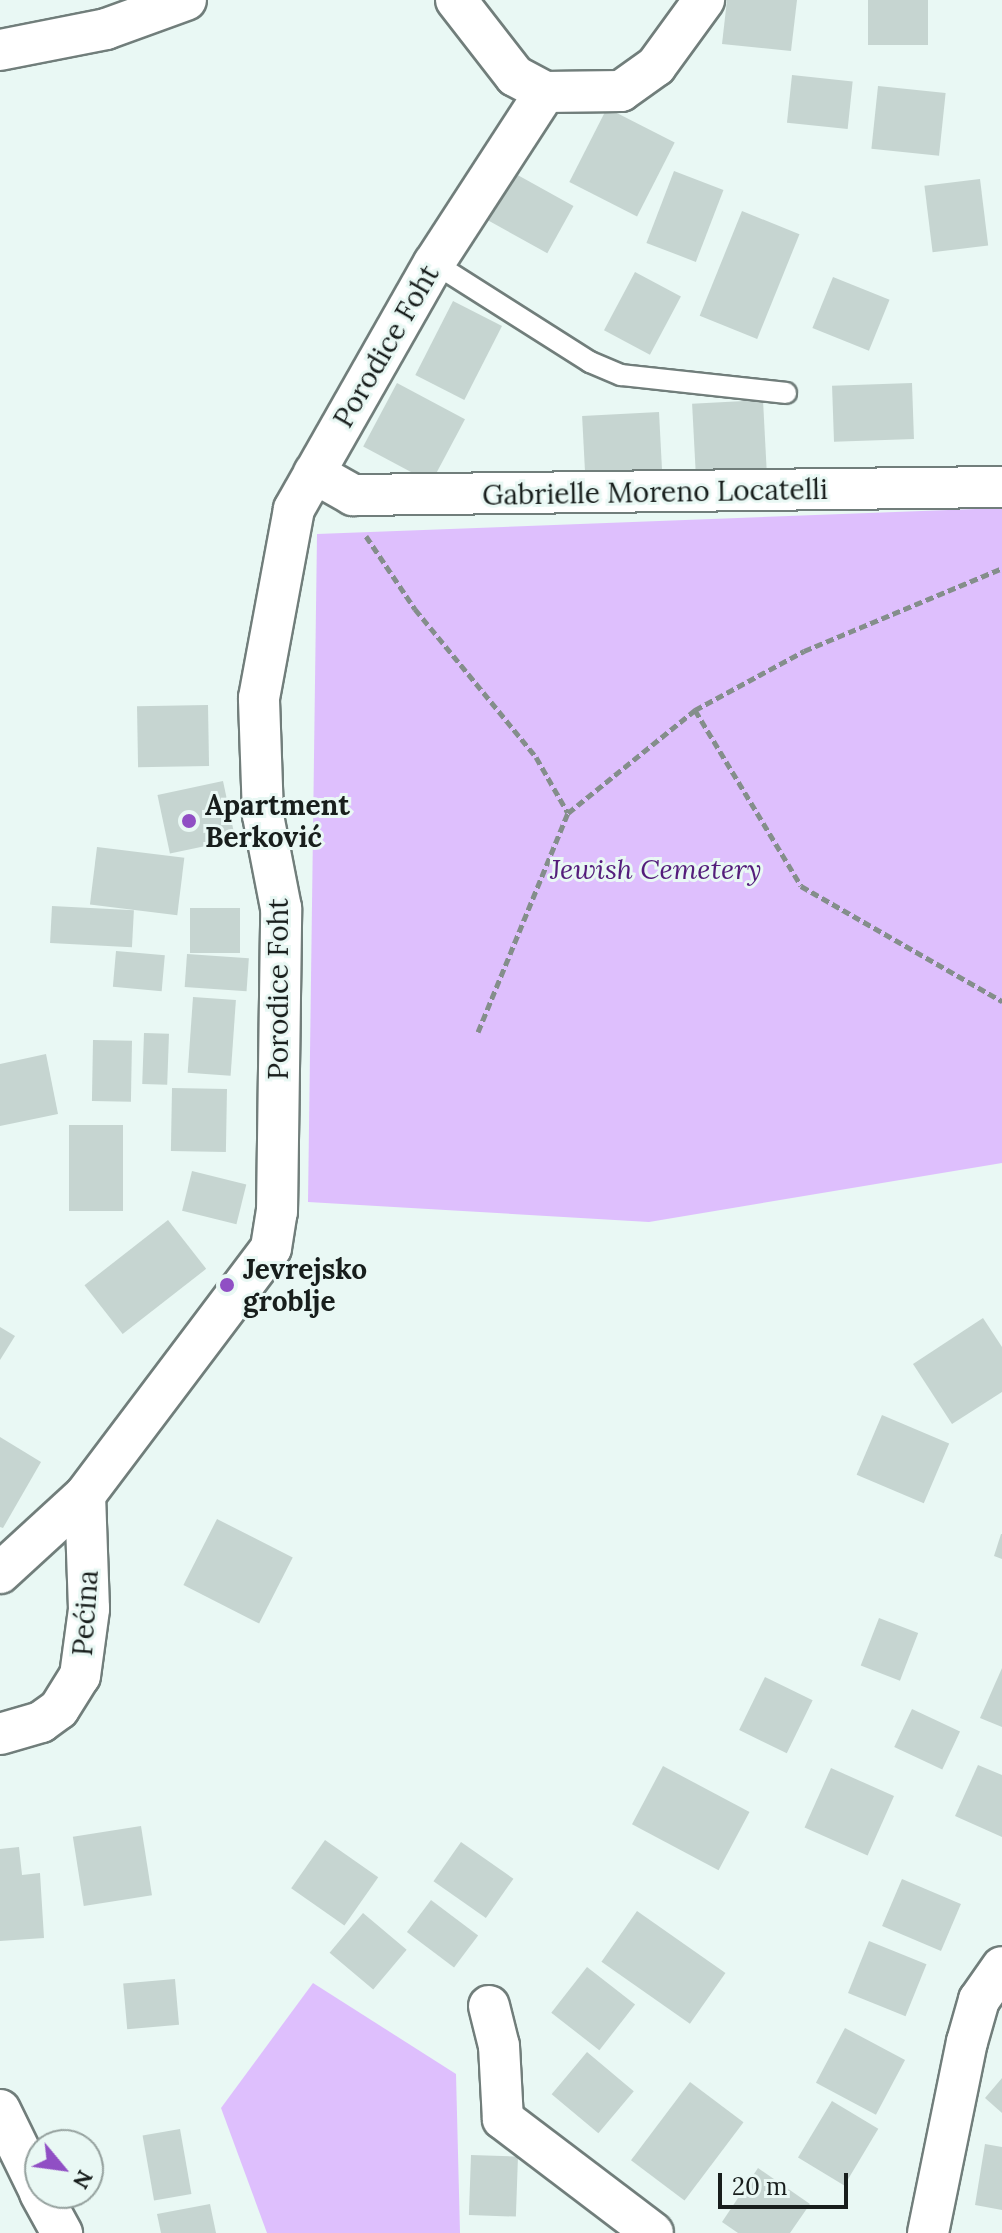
<!DOCTYPE html>
<html>
<head>
<meta charset="utf-8">
<style>
	body { margin:0 }
	#map { position:relative; width:1002px; height:2233px; overflow:hidden; background:#e9f8f4; font-family:Lora,serif }
	div>[style] { position:absolute }
	[style*='--x'] { left:calc(var(--x)*1px); top:calc(var(--y)*1px); width:calc(var(--w)*1px); rotate:calc(var(--a)*1deg) }
	.green>* { inset:0; background:#debffd }
	.building>* { inset:0; background:#c6d5d1; transform-origin:0 0 }
	.path>* { height:5px; margin-top:-2.5px; transform-origin:0; background:repeating-linear-gradient(90deg,#848e8b 0 8px,transparent 0 12px) }
	.roads { filter:drop-shadow(2px 0 #717e7b) drop-shadow(-2px 0 #717e7b) drop-shadow(0 2px #717e7b) drop-shadow(0 -2px #717e7b) }
	.lane>* { height:20px; margin:-10px; padding:0 10px; transform-origin:10px; border-radius:10px; background:#fff }
	.street>* { height:40px; margin:-20px; padding:0 20px; transform-origin:20px; border-radius:20px; background:#fff }
	.dots>* { width:22px; height:22px; translate:-50% -50%; box-sizing:border-box; border:4px solid #e9f8f4; border-radius:50% }
	span { translate:-50% -50%; white-space:nowrap; text-align:center; line-height:1.15; -webkit-text-stroke:6px #e9f8f4; paint-order:stroke }
	.street-label { font-size:28px; color:#181e1c }
	.poi-label { font-size:28px; color:#181e1c; font-weight:700 }
	.left { translate:0 -50%; text-align:left }
	.park-label { font-size:28px; color:#541d7b; font-style:italic }
	.north { position:absolute; left:24px; top:2129px; width:80px; height:80px; box-sizing:border-box; background:#e9f8f4; border:2px solid #95a19e; border-radius:50%; rotate:119deg; font-size:22px; font-weight:700; line-height:32px; text-align:center; color:#181e1c }
	.north::after { content:''; display:block; margin:auto; width:28px; height:36px; background:#904fc4; clip-path:polygon(50% 0,100% 100%,50% 72%,0 100%) }
	.scale { position:absolute; left:718px; top:2173px; width:130px; height:36px; box-sizing:border-box; border:4px solid #181e1c; border-top:0; padding-left:10px; font-size:24px; line-height:28px; white-space:nowrap; color:#181e1c; -webkit-text-stroke:6px #e9f8f4; paint-order:stroke }
</style>
</head>
<body>
<div id="map">
	<div class="green">
		<i style="clip-path:polygon(1002px 508px,1002px 1163px,649px 1222px,308px 1202px,317px 534px)"></i>
		<i style="clip-path:polygon(313px 1983px,456px 2074px,460px 2233px,267px 2233px,221px 2108px)"></i>
	</div>
	<div class="building">
		<i style="clip-path:polygon(727px 0,797px 0,791px 51px,722px 44px)"></i>
		<i style="left:868px;top:0;width:60px;height:45px"></i>
		<i style="left:792px;top:75px;width:61px;height:48px;rotate:6deg"></i>
		<i style="left:878px;top:86px;width:68px;height:63px;rotate:6deg"></i>
		<i style="left:607px;top:108px;width:76px;height:83px;rotate:27deg"></i>
		<i style="left:674px;top:171px;width:53px;height:77px;rotate:21deg"></i>
		<i style="left:514px;top:173px;width:68px;height:54px;rotate:29deg"></i>
		<i style="left:980px;top:179px;width:67px;height:56px;rotate:83deg"></i>
		<i style="left:742px;top:211px;width:62px;height:113px;rotate:22deg"></i>
		<i style="left:635px;top:272px;width:52px;height:66px;rotate:28deg"></i>
		<i style="left:833px;top:277px;width:61px;height:55px;rotate:22deg"></i>
		<i style="left:453px;top:301px;width:55px;height:83px;rotate:27deg"></i>
		<i style="left:397px;top:383px;width:77px;height:72px;rotate:28deg"></i>
		<i style="left:912px;top:383px;width:56px;height:80px;rotate:88deg"></i>
		<i style="left:763px;top:400px;width:69px;height:71px;rotate:87deg"></i>
		<i style="left:659px;top:412px;width:62px;height:77px;rotate:87deg"></i>
		<i style="left:208px;top:705px;width:61px;height:71px;rotate:89deg"></i>
		<i style="left:223px;top:781px;width:60px;height:67px;rotate:78deg"></i>
		<i style="left:97px;top:847px;width:88px;height:58px;rotate:7deg"></i>
		<i style="left:52px;top:906px;width:82px;height:37px;rotate:3deg"></i>
		<i style="left:240px;top:908px;width:45px;height:50px;rotate:90deg"></i>
		<i style="left:116px;top:951px;width:49px;height:36px;rotate:5deg"></i>
		<i style="left:187px;top:954px;width:62px;height:33px;rotate:4deg"></i>
		<i style="left:193px;top:997px;width:43px;height:76px;rotate:4deg"></i>
		<i style="left:144px;top:1033px;width:25px;height:51px;rotate:2deg"></i>
		<i style="left:93px;top:1040px;width:39px;height:61px;rotate:1deg"></i>
		<i style="clip-path:polygon(46px 1054px,58px 1114px,0 1126px,0 1064px)"></i>
		<i style="left:172px;top:1088px;width:55px;height:63px;rotate:1deg"></i>
		<i style="left:69px;top:1125px;width:54px;height:86px"></i>
		<i style="left:192px;top:1171px;width:56px;height:41px;rotate:14deg"></i>
		<i style="left:168px;top:1220px;width:62px;height:106px;rotate:52deg"></i>
		<i style="clip-path:polygon(983px 1318px,1002px 1347px,1002px 1392px,952px 1424px,913px 1364px)"></i>
		<i style="clip-path:polygon(0 1327px,15px 1336px,0 1360px)"></i>
		<i style="left:882px;top:1415px;width:73px;height:65px;rotate:23deg"></i>
		<i style="clip-path:polygon(0 1437px,41px 1462px,3px 1528px,0 1527px)"></i>
		<i style="left:217px;top:1519px;width:85px;height:74px;rotate:27deg"></i>
		<i style="clip-path:polygon(1001px 1534px,1002px 1534px,1002px 1559px,994px 1556px)"></i>
		<i style="left:879px;top:1618px;width:42px;height:51px;rotate:21deg"></i>
		<i style="clip-path:polygon(1002px 1668px,1002px 1727px,980px 1718px)"></i>
		<i style="left:765px;top:1677px;width:53px;height:59px;rotate:26deg"></i>
		<i style="left:912px;top:1709px;width:53px;height:42px;rotate:25deg"></i>
		<i style="clip-path:polygon(978px 1765px,1002px 1775px,1002px 1837px,955px 1816px)"></i>
		<i style="left:663px;top:1766px;width:98px;height:66px;rotate:28deg"></i>
		<i style="left:831px;top:1768px;width:69px;height:65px;rotate:24deg"></i>
		<i style="left:141px;top:1826px;width:70px;height:69px;rotate:81deg"></i>
		<i style="left:325px;top:1840px;width:65px;height:59px;rotate:35deg"></i>
		<i style="left:461px;top:1842px;width:64px;height:48px;rotate:35deg"></i>
		<i style="clip-path:polygon(19px 1847px,22px 1875px,40px 1873px,44px 1938px,0 1941px,0 1849px)"></i>
		<i style="left:902px;top:1879px;width:64px;height:51px;rotate:23deg"></i>
		<i style="left:431px;top:1900px;width:59px;height:40px;rotate:37deg"></i>
		<i style="left:637px;top:1911px;width:108px;height:62px;rotate:35deg"></i>
		<i style="left:363px;top:1913px;width:57px;height:52px;rotate:40deg"></i>
		<i style="left:869px;top:1941px;width:62px;height:56px;rotate:22deg"></i>
		<i style="left:587px;top:1967px;width:61px;height:58px;rotate:38deg"></i>
		<i style="left:175px;top:1979px;width:46px;height:52px;rotate:85deg"></i>
		<i style="left:845px;top:2028px;width:68px;height:62px;rotate:28deg"></i>
		<i style="left:587px;top:2052px;width:61px;height:55px;rotate:40deg"></i>
		<i style="clip-path:polygon(1002px 2078px,1002px 2113px,985px 2098px)"></i>
		<i style="left:690px;top:2082px;width:67px;height:98px;rotate:37deg"></i>
		<i style="left:832px;top:2101px;width:54px;height:66px;rotate:31deg"></i>
		<i style="left:180px;top:2129px;width:66px;height:38px;rotate:80deg"></i>
		<i style="clip-path:polygon(985px 2144px,1002px 2147px,1002px 2210px,975px 2205px)"></i>
		<i style="left:471px;top:2155px;width:47px;height:60px;rotate:2deg"></i>
		<i style="clip-path:polygon(758px 2168px,810px 2204px,790px 2233px,738px 2233px,722px 2222px)"></i>
		<i style="clip-path:polygon(210px 2204px,216px 2233px,161px 2233px,157px 2214px)"></i>
	</div>
	<div class="path">
		<i style="--x:366;--y:536;--w:88;--a:56.1"></i>
		<i style="--x:415;--y:609;--w:191;--a:50.7"></i>
		<i style="--x:536;--y:757;--w:64;--a:60.3"></i>
		<i style="--x:695;--y:710;--w:205;--a:58.9"></i>
		<i style="--x:801;--y:886;--w:232;--a:29.8"></i>
		<i style="--x:478;--y:1032;--w:237;--a:-67.7"></i>
		<i style="--x:568;--y:813;--w:164;--a:-39"></i>
		<i style="--x:695;--y:710;--w:124;--a:-28.4"></i>
		<i style="--x:804;--y:651;--w:215;--a:-22.7"></i>
	</div>
	<div class="roads">
		<div class="lane">
			<i style="--x:434;--y:263;--w:185;--a:32.4"></i>
			<i style="--x:590;--y:362;--w:34;--a:23"></i>
			<i style="--x:621;--y:375;--w:166;--a:6.2"></i>
		</div>
		<div class="street">
			<i style="--x:456;--y:0;--w:96;--a:52.2"></i>
			<i style="--x:515;--y:76;--w:34;--a:28"></i>
			<i style="--x:545;--y:92;--w:76;--a:-0.8"></i>
			<i style="--x:621;--y:91;--w:43;--a:-35.5"></i>
			<i style="--x:656;--y:66;--w:82;--a:-54"></i>
			<i style="--x:0;--y:50;--w:108;--a:-11.2"></i>
			<i style="--x:106;--y:29;--w:85;--a:-19.9"></i>
			<i style="--x:314;--y:473;--w:45;--a:29.4"></i>
			<i style="--x:353;--y:495;--w:649;--a:-0.71"></i>
			<i style="--x:0;--y:1573;--w:115;--a:-42.5"></i>
			<i style="--x:85;--y:1495;--w:309;--a:-53"></i>
			<i style="--x:271;--y:1248;--w:36;--a:-81"></i>
			<i style="--x:277;--y:1212;--w:304;--a:-89.2"></i>
			<i style="--x:281;--y:908;--w:95;--a:-101"></i>
			<i style="--x:263;--y:815;--w:117;--a:-92"></i>
			<i style="--x:259;--y:698;--w:192;--a:-79.5"></i>
			<i style="--x:294;--y:509;--w:283;--a:-60.4"></i>
			<i style="--x:434;--y:263;--w:204;--a:-57"></i>
			<i style="--x:0;--y:1734;--w:43;--a:-16.3"></i>
			<i style="--x:41;--y:1722;--w:22;--a:-36"></i>
			<i style="--x:59;--y:1709;--w:39;--a:-58"></i>
			<i style="--x:80;--y:1676;--w:68;--a:-82.3"></i>
			<i style="--x:89;--y:1609;--w:114;--a:-92"></i>
			<i style="--x:489;--y:2006;--w:41;--a:76"></i>
			<i style="--x:499;--y:2046;--w:73;--a:86.9"></i>
			<i style="--x:503;--y:2119;--w:188;--a:37.2"></i>
			<i style="--x:0;--y:2110;--w:91;--a:64"></i>
			<i style="--x:40;--y:2193;--w:46;--a:61.2"></i>
			<i style="--x:928;--y:2233;--w:195;--a:-78.5"></i>
			<i style="--x:967;--y:2042;--w:44;--a:-74.1"></i>
			<i style="--x:979;--y:2000;--w:40;--a:-55.1"></i>
		</div>
	</div>
	<div class="dots">
		<i style="left:189px;top:821px;background:#904fc4"></i>
		<i style="left:227px;top:1285px;background:#904fc4"></i>
	</div>
	<div class="street-label">
		<span style="left:386px;top:346px;rotate:-60deg">Porodice Foht</span>
		<span style="left:655px;top:492px;rotate:-1deg">Gabrielle Moreno Locatelli</span>
		<span style="left:278px;top:989px;rotate:-90deg">Porodice Foht</span>
		<span style="left:85px;top:1613px;rotate:-86deg">Pećina</span>
	</div>
	<div class="poi-label">
		<span class="left" style="left:205px;top:821px">Apartment<br>Berković</span>
		<span class="left" style="left:243px;top:1285px">Jevrejsko<br>groblje</span>
	</div>
	<div class="park-label">
		<span style="left:656px;top:869px">Jewish Cemetery</span>
	</div>
	<div class="north">N</div>
	<div class="scale">20 m</div>
</div>
</body>
</html>
